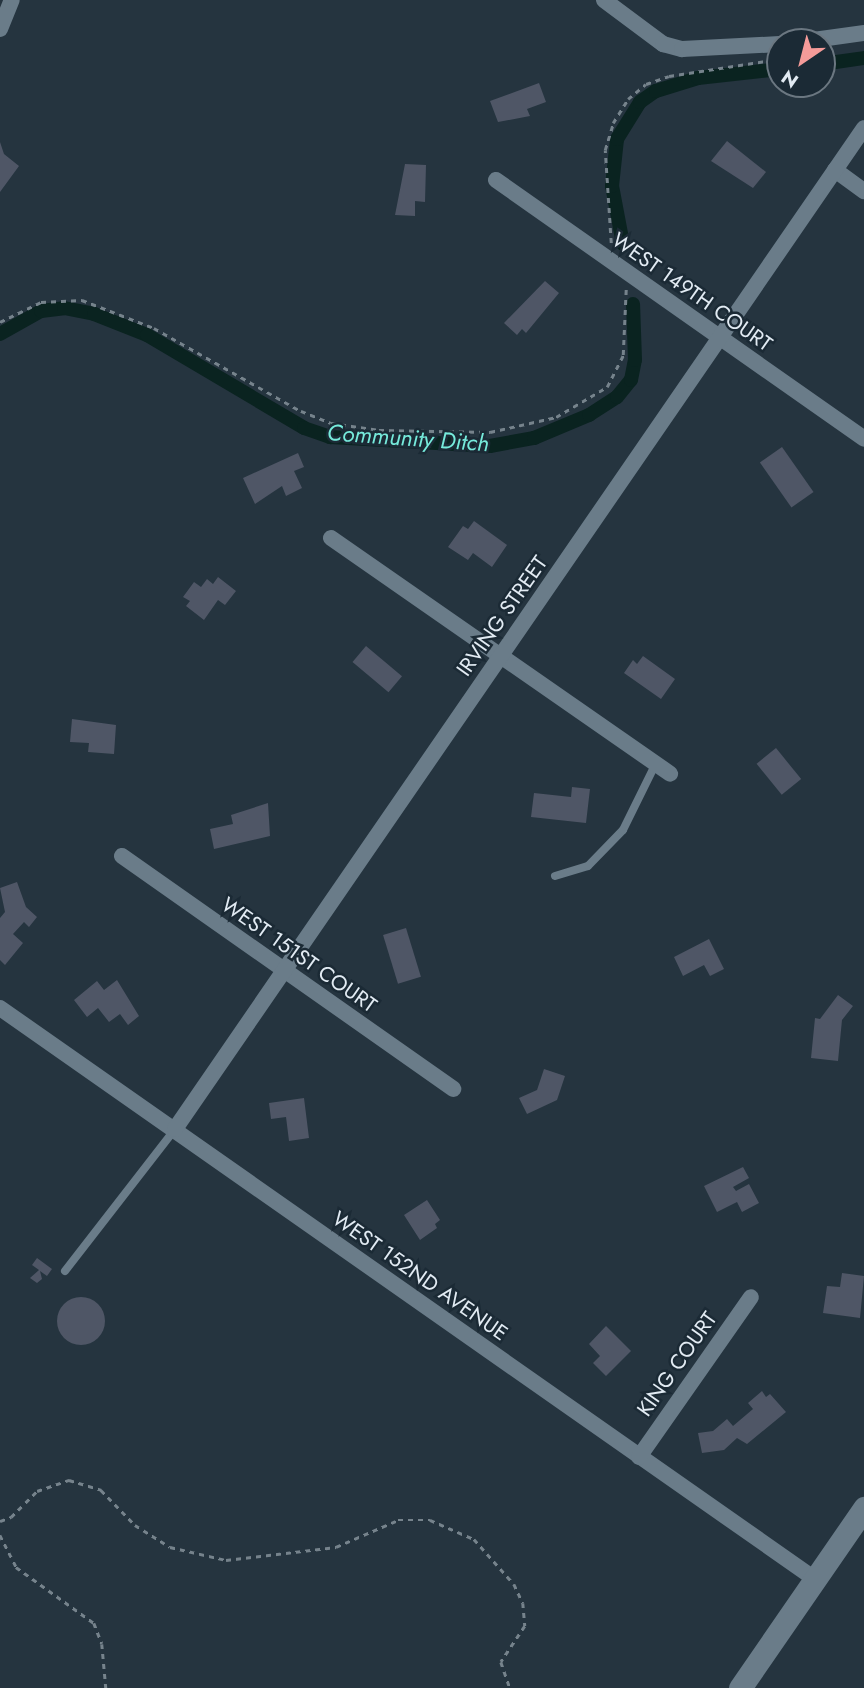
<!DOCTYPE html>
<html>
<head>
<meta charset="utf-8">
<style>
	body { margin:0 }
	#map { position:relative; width:864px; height:1688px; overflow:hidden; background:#25343f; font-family:Jost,sans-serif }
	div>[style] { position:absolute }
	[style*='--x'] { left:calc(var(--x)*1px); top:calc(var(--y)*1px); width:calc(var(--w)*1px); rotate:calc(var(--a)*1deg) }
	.canal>* { height:14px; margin:-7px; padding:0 7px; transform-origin:7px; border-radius:7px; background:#0a2320 }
	.building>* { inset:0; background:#4f5666; transform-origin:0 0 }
	.round { border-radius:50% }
	.path>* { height:2.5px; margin-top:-1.25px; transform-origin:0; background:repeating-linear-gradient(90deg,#76838c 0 5px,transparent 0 10px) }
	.lane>* { height:8px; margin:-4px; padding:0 4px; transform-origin:4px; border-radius:4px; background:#6a7c89 }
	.street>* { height:16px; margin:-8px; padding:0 8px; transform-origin:8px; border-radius:8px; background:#6a7c89 }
	.secondary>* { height:23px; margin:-11.5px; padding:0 11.5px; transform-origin:11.5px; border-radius:11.5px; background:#6a7c89 }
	span { translate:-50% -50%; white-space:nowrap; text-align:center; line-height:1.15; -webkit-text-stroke:5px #1b2a35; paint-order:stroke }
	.street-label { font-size:21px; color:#e2ebf3 }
	.water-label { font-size:23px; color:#76eadb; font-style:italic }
	.north { position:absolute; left:766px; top:28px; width:70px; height:70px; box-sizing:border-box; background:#1b2a35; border:2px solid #6b7781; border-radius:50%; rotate:215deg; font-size:19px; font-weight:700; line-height:28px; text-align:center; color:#e2ebf3 }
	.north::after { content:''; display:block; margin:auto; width:24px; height:32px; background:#f59b99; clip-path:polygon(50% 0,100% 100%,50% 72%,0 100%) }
</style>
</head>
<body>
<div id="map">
	<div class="canal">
		<i style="--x:822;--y:64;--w:42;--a:-8.1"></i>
		<i style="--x:623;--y:244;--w:59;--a:-100.7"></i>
		<i style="--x:612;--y:186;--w:47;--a:-83.9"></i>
		<i style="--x:617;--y:139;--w:44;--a:-58.1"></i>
		<i style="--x:640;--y:102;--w:19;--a:-35"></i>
		<i style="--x:656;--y:91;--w:44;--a:-17.2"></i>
		<i style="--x:698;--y:78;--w:82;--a:-6.3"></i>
		<i style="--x:0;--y:334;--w:47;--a:-29.3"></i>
		<i style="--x:41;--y:311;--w:23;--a:-7"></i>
		<i style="--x:64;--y:308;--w:31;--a:11"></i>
		<i style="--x:94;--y:314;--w:57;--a:21.6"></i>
		<i style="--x:147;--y:335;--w:182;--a:30.6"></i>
		<i style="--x:304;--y:428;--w:28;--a:19"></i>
		<i style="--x:330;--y:437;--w:160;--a:3.2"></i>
		<i style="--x:490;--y:446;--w:45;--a:-10.3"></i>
		<i style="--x:534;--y:438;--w:60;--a:-22.7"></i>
		<i style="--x:589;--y:415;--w:33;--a:-33"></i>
		<i style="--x:617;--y:397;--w:22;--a:-51"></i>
		<i style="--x:631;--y:380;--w:20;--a:-79"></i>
		<i style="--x:635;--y:360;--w:56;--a:-92"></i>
	</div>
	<div class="building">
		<i style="clip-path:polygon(539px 83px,546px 102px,527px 109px,530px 116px,498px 122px,490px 101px)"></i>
		<i style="clip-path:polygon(727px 141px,766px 172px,753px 188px,711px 161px)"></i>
		<i style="clip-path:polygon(0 142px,4px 154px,19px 166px,0 192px)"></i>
		<i style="clip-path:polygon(405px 164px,426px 165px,425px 202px,415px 201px,415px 216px,395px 215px)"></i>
		<i style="clip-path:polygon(545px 281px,559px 293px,526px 333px,522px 329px,517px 335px,504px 323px)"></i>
		<i style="left:782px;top:447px;width:55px;height:27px;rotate:55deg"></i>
		<i style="clip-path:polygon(298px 453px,304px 467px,294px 471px,302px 488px,286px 496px,282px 486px,255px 504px,243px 478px)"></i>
		<i style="clip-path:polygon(474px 521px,507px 545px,492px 567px,473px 553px,468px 560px,448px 547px,463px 526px,468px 529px)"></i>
		<i style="clip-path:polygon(218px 577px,236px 591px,225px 605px,218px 600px,204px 620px,186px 606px,190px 601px,183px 597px,194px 582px,201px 587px,207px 579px,213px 584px)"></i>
		<i style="left:366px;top:646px;width:47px;height:21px;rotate:40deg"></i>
		<i style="clip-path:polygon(643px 656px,675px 679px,661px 699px,624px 673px,633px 660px,637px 664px)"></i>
		<i style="clip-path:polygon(72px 719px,116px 725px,114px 754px,88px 752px,89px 743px,70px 742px)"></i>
		<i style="left:776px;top:748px;width:40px;height:25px;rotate:51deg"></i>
		<i style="clip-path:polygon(572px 787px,590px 789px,586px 823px,531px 817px,534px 793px,571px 797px)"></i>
		<i style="clip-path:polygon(268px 803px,270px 836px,214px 849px,210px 829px,233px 824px,231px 815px)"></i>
		<i style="clip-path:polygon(17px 882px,26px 907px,37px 917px,29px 927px,24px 922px,13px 934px,23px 943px,5px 965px,0 960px,0 918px,5px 912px,0 888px)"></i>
		<i style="left:406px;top:928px;width:51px;height:24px;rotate:73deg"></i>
		<i style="clip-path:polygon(709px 939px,724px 969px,710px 976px,704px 965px,683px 976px,674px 957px)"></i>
		<i style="clip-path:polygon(117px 980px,139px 1016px,128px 1025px,120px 1014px,109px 1022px,98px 1008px,87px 1017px,74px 1000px,97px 981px,104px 990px)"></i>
		<i style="clip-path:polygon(838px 995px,853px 1006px,842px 1020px,838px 1061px,811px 1058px,815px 1018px,820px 1019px)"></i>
		<i style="clip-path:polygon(544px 1069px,565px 1076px,557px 1100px,527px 1114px,519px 1098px,537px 1090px)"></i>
		<i style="clip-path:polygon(304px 1098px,309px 1138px,289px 1141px,286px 1117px,271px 1119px,269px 1103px)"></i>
		<i style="clip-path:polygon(743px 1167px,749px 1178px,733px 1187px,736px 1191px,749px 1184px,759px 1203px,742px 1212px,737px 1202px,717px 1212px,704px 1186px)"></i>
		<i style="clip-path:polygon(427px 1200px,440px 1220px,435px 1224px,437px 1228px,420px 1240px,404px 1215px)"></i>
		<i style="clip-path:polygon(37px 1258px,52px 1269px,47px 1276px,40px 1271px,42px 1279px,37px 1283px,30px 1278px,39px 1270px,32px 1265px)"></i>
		<i style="clip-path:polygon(842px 1273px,864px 1276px,860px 1318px,823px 1313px,827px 1286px,840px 1287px)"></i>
		<i class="round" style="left:57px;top:1297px;width:48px;height:48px"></i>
		<i style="clip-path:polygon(606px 1326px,631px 1351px,606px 1376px,593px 1363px,600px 1356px,589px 1344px)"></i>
		<i style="clip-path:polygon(762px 1391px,766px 1397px,770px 1394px,786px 1412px,747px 1444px,737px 1438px,724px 1450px,702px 1453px,698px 1433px,713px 1431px,727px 1419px,733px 1426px,753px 1409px,748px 1403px)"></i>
	</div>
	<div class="path">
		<i style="--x:611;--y:243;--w:93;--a:-93.7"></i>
		<i style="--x:605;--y:150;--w:28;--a:-73"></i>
		<i style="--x:613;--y:123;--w:28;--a:-58"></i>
		<i style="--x:628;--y:99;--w:23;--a:-40"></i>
		<i style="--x:646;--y:84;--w:24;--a:-19"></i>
		<i style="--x:669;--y:76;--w:104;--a:-8.8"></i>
		<i style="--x:0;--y:322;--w:46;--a:-26"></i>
		<i style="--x:41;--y:302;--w:41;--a:-2.8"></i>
		<i style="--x:82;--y:300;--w:77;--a:21.3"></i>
		<i style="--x:154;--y:328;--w:169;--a:29.5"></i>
		<i style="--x:301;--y:411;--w:32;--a:22"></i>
		<i style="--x:331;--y:423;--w:49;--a:8.3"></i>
		<i style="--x:379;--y:430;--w:111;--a:1"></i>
		<i style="--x:490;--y:432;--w:68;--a:-12.8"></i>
		<i style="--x:556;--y:417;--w:59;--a:-30.5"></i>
		<i style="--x:607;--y:387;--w:36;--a:-63"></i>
		<i style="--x:623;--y:355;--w:66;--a:-87.4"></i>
		<i style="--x:0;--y:1521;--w:12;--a:-20"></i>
		<i style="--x:11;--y:1517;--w:37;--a:-45"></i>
		<i style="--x:37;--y:1491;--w:34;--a:-19"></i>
		<i style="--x:69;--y:1480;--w:34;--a:17"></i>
		<i style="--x:101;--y:1490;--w:49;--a:45.8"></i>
		<i style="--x:135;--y:1525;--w:41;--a:32.2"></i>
		<i style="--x:170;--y:1547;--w:57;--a:13.1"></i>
		<i style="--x:226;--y:1560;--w:111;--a:-6.7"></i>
		<i style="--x:336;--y:1547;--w:68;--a:-23.5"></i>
		<i style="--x:398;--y:1520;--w:32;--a:0"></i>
		<i style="--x:430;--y:1520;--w:48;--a:23.4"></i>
		<i style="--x:474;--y:1539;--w:60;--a:48.4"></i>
		<i style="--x:514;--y:1584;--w:21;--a:65"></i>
		<i style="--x:523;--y:1603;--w:23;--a:85"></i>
		<i style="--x:525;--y:1626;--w:43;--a:123.7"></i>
		<i style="--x:501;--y:1662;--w:28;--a:71"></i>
		<i style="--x:0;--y:1535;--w:36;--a:63"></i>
		<i style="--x:16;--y:1567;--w:96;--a:35.7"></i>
		<i style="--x:94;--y:1623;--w:22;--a:69"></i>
		<i style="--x:102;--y:1644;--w:44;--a:84.8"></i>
	</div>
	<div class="lane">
		<i style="--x:555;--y:876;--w:34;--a:-17"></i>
		<i style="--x:588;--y:866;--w:50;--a:-45.8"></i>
		<i style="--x:623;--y:830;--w:72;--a:-63.8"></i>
		<i style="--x:65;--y:1271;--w:180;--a:-52.2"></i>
	</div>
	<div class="street">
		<i style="--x:604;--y:0;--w:74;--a:36.7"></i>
		<i style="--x:663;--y:44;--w:20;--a:15"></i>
		<i style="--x:682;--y:49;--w:98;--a:-2.9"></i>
		<i style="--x:0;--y:29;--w:31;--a:-68"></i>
		<i style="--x:799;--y:42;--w:66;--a:-7.9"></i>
		<i style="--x:835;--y:170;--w:36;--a:36"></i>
		<i style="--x:496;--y:180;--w:450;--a:35.1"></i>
		<i style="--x:331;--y:538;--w:413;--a:34.8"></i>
		<i style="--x:122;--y:856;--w:405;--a:35.1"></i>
		<i style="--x:0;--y:1008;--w:995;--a:35.02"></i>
		<i style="--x:175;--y:1129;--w:1215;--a:-55.46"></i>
		<i style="--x:639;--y:1457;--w:195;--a:-55"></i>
	</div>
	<div class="secondary">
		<i style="--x:740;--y:1688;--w:219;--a:-55.4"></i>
	</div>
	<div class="street-label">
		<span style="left:692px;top:292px;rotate:35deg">WEST 149TH COURT</span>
		<span style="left:502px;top:616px;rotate:-55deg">IRVING STREET</span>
		<span style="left:299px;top:955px;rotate:35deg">WEST 151ST COURT</span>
		<span style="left:420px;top:1276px;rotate:35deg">WEST 152ND AVENUE</span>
		<span style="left:677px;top:1364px;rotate:-55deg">KING COURT</span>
	</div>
	<div class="water-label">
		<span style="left:408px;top:438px;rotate:4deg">Community Ditch</span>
	</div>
	<div class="north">N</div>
</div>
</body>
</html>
